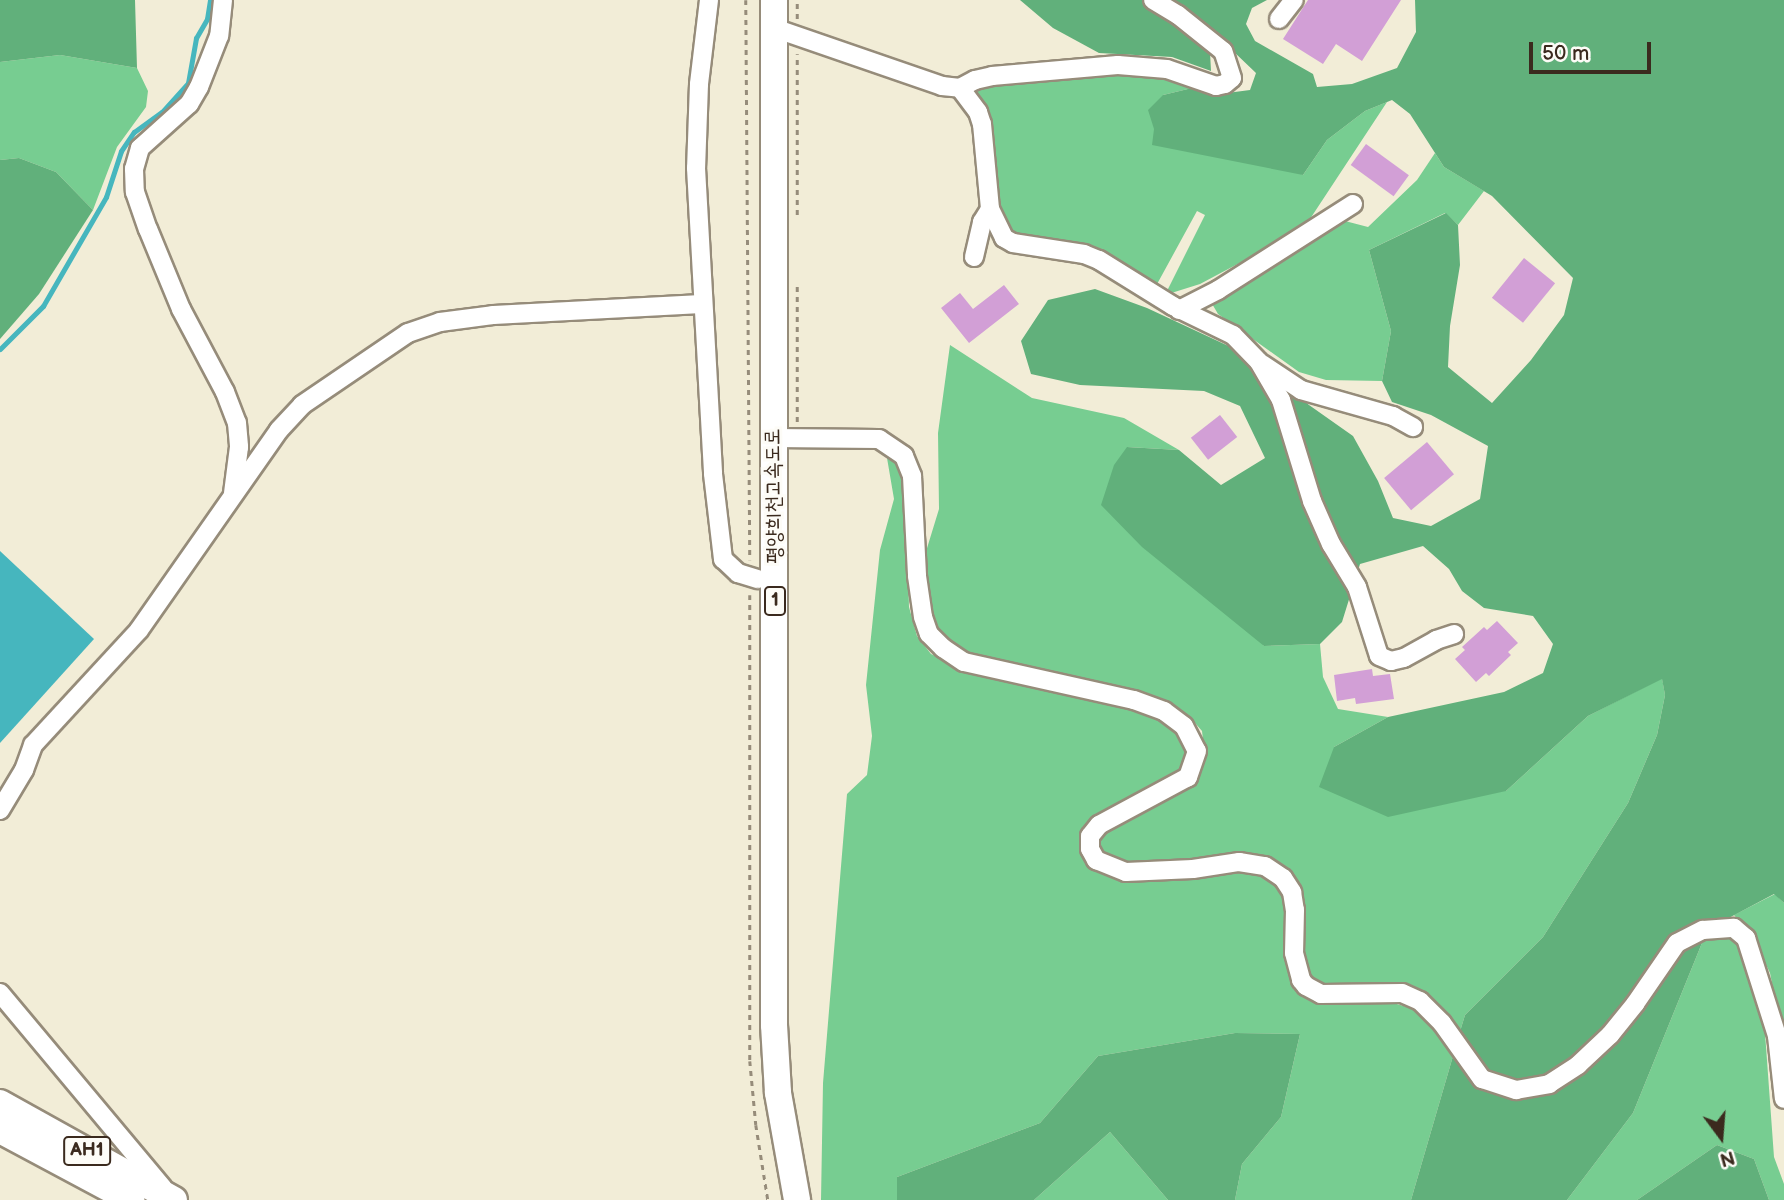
<!DOCTYPE html>
<html>
<head>
<meta charset="utf-8">
<style>
	body { margin:0 }
	#map { position:relative; width:1784px; height:1200px; overflow:hidden; background:#f2edd7; font-family:"Balsamiq Sans","Poor Story",sans-serif }
	div>[style] { position:absolute }
	[style*='--x'] { left:calc(var(--x)*1px); top:calc(var(--y)*1px); width:calc(var(--w)*1px); rotate:calc(var(--a)*1deg) }
	.green>* { inset:0; background:#77cd91 }
	.forest>* { inset:0; background:#61b07b }
	.water>* { inset:0; background:#46b6be }
	.stream>* { height:5px; margin:-2.5px; padding:0 2.5px; transform-origin:2.5px; border-radius:2.5px; background:#46b6be }
	.building>* { inset:0; background:#d29fd6; transform-origin:0 0 }
	.path>* { height:2.5px; margin-top:-1.25px; transform-origin:0; background:repeating-linear-gradient(90deg,#968c7a 0 5px,transparent 0 10px) }
	.roads { filter:drop-shadow(2px 0 #968c7a) drop-shadow(-2px 0 #968c7a) drop-shadow(0 2px #968c7a) drop-shadow(0 -2px #968c7a) }
	.minor>* { height:18px; margin:-9px; padding:0 9px; transform-origin:9px; border-radius:9px; background:#fff }
	.highway>* { height:26px; margin:-13px; padding:0 13px; transform-origin:13px; border-radius:13px; background:#fff }
	span { translate:-50% -50%; white-space:nowrap; text-align:center; line-height:1.15; -webkit-text-stroke:6px #fdfcf7; paint-order:stroke }
	.shield-label span { padding:2px 5px; background:#fdfcf7; border:2px solid; border-radius:5px; -webkit-text-stroke-width:0 }
	.shield-label { font-size:19px; color:#3b2a1e; font-weight:700 }
	.street-label { font-size:21px; color:#3b2a1e }
	.north { position:absolute; left:1686px; top:1102px; width:70px; height:70px; -webkit-text-stroke:5px #fdfcf7; paint-order:stroke; rotate:164deg; font-size:19px; font-weight:700; line-height:28px; text-align:center; color:#3b2a1e }
	.north::after { content:''; display:block; margin:auto; width:24px; height:32px; background:#3b2a1e; clip-path:polygon(50% 0,100% 100%,50% 72%,0 100%) }
	.scale { position:absolute; left:1529px; top:42px; width:122px; height:32px; box-sizing:border-box; border:4px solid #3b2a1e; border-top:0; padding-left:9px; font-size:21px; line-height:24px; white-space:nowrap; color:#3b2a1e; -webkit-text-stroke:5px #fdfcf7; paint-order:stroke }
</style>
</head>
<body>
<div id="map">
	<div class="green">
		<i style="clip-path:polygon(60px 55px,137px 68px,148px 91px,146px 107px,117px 147px,93px 210px,56px 172px,19px 158px,0 160px,0 62px)"></i>
		<i style="clip-path:polygon(1123px 74px,1177px 81px,1192px 88px,1163px 95px,1303px 175px,1327px 140px,1365px 111px,1387px 102px,1310px 219px,1264px 250px,1200px 284px,1165px 295px,1205px 215px,1197px 211px,1156px 286px,1091px 248px,1016px 235px,1004px 227px,978px 102px,978px 90px,996px 84px)"></i>
		<i style="clip-path:polygon(1435px 153px,1444px 167px,1484px 191px,1458px 225px,1445px 213px,1369px 250px,1391px 331px,1382px 381px,1326px 380px,1299px 372px,1218px 314px,1211px 302px,1345px 221px,1368px 227px,1417px 180px)"></i>
		<i style="clip-path:polygon(950px 345px,1032px 398px,1124px 418px,1179px 450px,1127px 447px,1264px 646px,1320px 644px,1323px 677px,1338px 709px,1388px 717px,1334px 747px,1506px 791px,1588px 716px,1662px 678px,1665px 695px,1657px 735px,1628px 803px,1543px 937px,1465px 1015px,1458px 1038px,1437px 1007px,1313px 981px,1301px 960px,1304px 920px,1297px 890px,1280px 866px,1115px 861px,1103px 855px,1098px 847px,1098px 837px,1110px 826px,1180px 793px,1200px 773px,1205px 757px,1202px 731px,1188px 715px,1148px 695px,976px 655px,952px 646px,933px 631px,924px 558px,939px 509px,938px 433px)"></i>
		<i style="clip-path:polygon(894px 455px,903px 473px,906px 495px,909px 607px,917px 636px,931px 654px,955px 665px,1021px 684px,1138px 708px,1168px 722px,1183px 736px,1189px 749px,1189px 761px,1177px 779px,1088px 824px,1080px 841px,1084px 855px,1094px 867px,1240px 868px,1262px 874px,1278px 887px,1287px 902px,1288px 970px,1298px 992px,1309px 1000px,1383px 1000px,1414px 1009px,1428px 1020px,1453px 1056px,1411px 1200px,1235px 1200px,1242px 1164px,1281px 1117px,1300px 1034px,1235px 1033px,1098px 1056px,1040px 1123px,897px 1177px,897px 1200px,821px 1200px,823px 1083px,847px 794px,867px 775px,872px 736px,866px 685px,880px 550px,894px 499px,887px 458px)"></i>
		<i style="clip-path:polygon(1775px 894px,1784px 903px,1784px 1043px,1770px 973px,1754px 940px,1734px 915px)"></i>
		<i style="clip-path:polygon(1726px 935px,1741px 949px,1764px 1019px,1774px 1157px,1784px 1184px,1784px 1200px,1769px 1200px,1754px 1159px,1717px 1145px,1637px 1200px,1567px 1200px,1633px 1113px,1704px 938px)"></i>
		<i style="clip-path:polygon(1110px 1132px,1168px 1200px,1034px 1200px)"></i>
	</div>
	<div class="forest">
		<i style="clip-path:polygon(0 0,135px 0,137px 68px,60px 55px,0 62px)"></i>
		<i style="clip-path:polygon(1020px 0,1142px 0,1210px 52px,1211px 71px,1172px 57px,1099px 53px,1053px 28px)"></i>
		<i style="clip-path:polygon(1166px 0,1267px 0,1252px 8px,1246px 24px,1255px 41px,1313px 74px,1317px 87px,1352px 84px,1397px 68px,1416px 32px,1415px 0,1784px 0,1784px 903px,1774px 894px,1725px 920px,1683px 929px,1669px 943px,1629px 1003px,1570px 1064px,1543px 1078px,1509px 1083px,1487px 1073px,1458px 1038px,1465px 1015px,1543px 937px,1628px 803px,1657px 735px,1665px 695px,1662px 679px,1588px 716px,1506px 791px,1388px 817px,1319px 787px,1334px 747px,1388px 717px,1504px 692px,1543px 673px,1553px 644px,1533px 616px,1484px 608px,1462px 591px,1449px 569px,1423px 546px,1360px 564px,1342px 622px,1320px 644px,1264px 646px,1142px 547px,1101px 505px,1114px 465px,1127px 447px,1179px 450px,1221px 485px,1265px 458px,1240px 406px,1204px 391px,1080px 385px,1031px 374px,1021px 341px,1048px 300px,1095px 289px,1147px 308px,1252px 357px,1309px 405px,1353px 436px,1378px 481px,1393px 518px,1431px 526px,1480px 499px,1488px 446px,1431px 415px,1392px 402px,1382px 381px,1391px 331px,1369px 250px,1446px 213px,1458px 225px,1460px 265px,1450px 326px,1448px 367px,1492px 403px,1531px 360px,1564px 315px,1573px 278px,1492px 196px,1444px 167px,1410px 114px,1392px 100px,1365px 111px,1327px 140px,1303px 175px,1152px 145px,1154px 129px,1148px 110px,1163px 95px,1192px 88px,1212px 95px,1250px 90px,1256px 73px,1210px 29px)"></i>
		<i style="clip-path:polygon(19px 158px,56px 172px,93px 210px,39px 294px,0 339px,0 160px)"></i>
		<i style="clip-path:polygon(1704px 938px,1633px 1113px,1567px 1200px,1411px 1200px,1453px 1056px,1476px 1085px,1501px 1095px,1522px 1098px,1546px 1092px,1676px 953px)"></i>
		<i style="clip-path:polygon(1235px 1033px,1300px 1034px,1281px 1117px,1242px 1164px,1235px 1200px,1168px 1200px,1110px 1132px,1034px 1200px,897px 1200px,897px 1177px,1040px 1123px,1098px 1056px)"></i>
		<i style="clip-path:polygon(1717px 1145px,1754px 1159px,1769px 1200px,1637px 1200px)"></i>
	</div>
	<div class="water">
		<i style="clip-path:polygon(0 551px,94px 639px,0 743px)"></i>
	</div>
	<div class="stream">
		<i style="--x:0;--y:349;--w:61;--a:-45"></i>
		<i style="--x:43;--y:306;--w:126;--a:-60"></i>
		<i style="--x:106;--y:197;--w:48;--a:-71.9"></i>
		<i style="--x:121;--y:151;--w:23;--a:-56"></i>
		<i style="--x:134;--y:132;--w:34;--a:-36"></i>
		<i style="--x:162;--y:112;--w:39;--a:-48"></i>
		<i style="--x:188;--y:83;--w:46;--a:-79.9"></i>
		<i style="--x:196;--y:38;--w:22;--a:-60"></i>
		<i style="--x:207;--y:19;--w:19;--a:-81"></i>
	</div>
	<div class="building">
		<i style="clip-path:polygon(1308px 0,1401px 0,1362px 61px,1336px 44px,1323px 64px,1283px 39px)"></i>
		<i style="left:1366px;top:144px;width:53px;height:26px;rotate:36deg"></i>
		<i style="left:1524px;top:258px;width:40px;height:51px;rotate:39deg"></i>
		<i style="clip-path:polygon(1004px 285px,1019px 304px,969px 343px,941px 308px,960px 293px,973px 309px)"></i>
		<i style="left:1220px;top:415px;width:28px;height:37px;rotate:52deg"></i>
		<i style="left:1427px;top:442px;width:42px;height:56px;rotate:50deg"></i>
		<i style="clip-path:polygon(1497px 621px,1518px 643px,1508px 652px,1511px 655px,1489px 676px,1486px 673px,1476px 682px,1455px 659px,1465px 650px,1462px 647px,1484px 627px,1487px 630px)"></i>
		<i style="clip-path:polygon(1372px 669px,1373px 676px,1390px 674px,1394px 699px,1356px 704px,1355px 698px,1337px 701px,1334px 675px)"></i>
	</div>
	<div class="path">
		<i style="--x:746;--y:0;--w:560;--a:89.59"></i>
		<i style="--x:797;--y:19;--w:19;--a:-90"></i>
		<i style="--x:797;--y:215;--w:161;--a:-90"></i>
		<i style="--x:797;--y:422;--w:140;--a:-90"></i>
		<i style="--x:750;--y:595;--w:466;--a:90"></i>
		<i style="--x:750;--y:1061;--w:64;--a:84.6"></i>
		<i style="--x:756;--y:1125;--w:76;--a:80.9"></i>
	</div>
	<div class="roads">
		<div class="minor">
			<i style="--x:223;--y:0;--w:36;--a:96"></i>
			<i style="--x:219;--y:36;--w:55;--a:111.4"></i>
			<i style="--x:199;--y:87;--w:20;--a:120"></i>
			<i style="--x:189;--y:104;--w:66;--a:138.1"></i>
			<i style="--x:140;--y:148;--w:22;--a:106"></i>
			<i style="--x:134;--y:169;--w:23;--a:88"></i>
			<i style="--x:135;--y:192;--w:39;--a:71"></i>
			<i style="--x:148;--y:229;--w:87;--a:67.6"></i>
			<i style="--x:181;--y:309;--w:94;--a:62.1"></i>
			<i style="--x:225;--y:392;--w:33;--a:69"></i>
			<i style="--x:237;--y:423;--w:24;--a:85"></i>
			<i style="--x:239;--y:447;--w:46;--a:97.4"></i>
			<i style="--x:709;--y:0;--w:85;--a:96.8"></i>
			<i style="--x:699;--y:84;--w:84;--a:92"></i>
			<i style="--x:696;--y:168;--w:306;--a:86.8"></i>
			<i style="--x:713;--y:474;--w:86;--a:83.3"></i>
			<i style="--x:723;--y:559;--w:21;--a:43"></i>
			<i style="--x:738;--y:573;--w:21;--a:17"></i>
			<i style="--x:1279;--y:19;--w:24;--a:-52"></i>
			<i style="--x:774;--y:28;--w:178;--a:19"></i>
			<i style="--x:942;--y:86;--w:18;--a:6"></i>
			<i style="--x:960;--y:88;--w:17;--a:-28"></i>
			<i style="--x:975;--y:80;--w:17;--a:-13"></i>
			<i style="--x:992;--y:76;--w:126;--a:-5"></i>
			<i style="--x:1118;--y:65;--w:49;--a:4.7"></i>
			<i style="--x:1167;--y:69;--w:52;--a:19.1"></i>
			<i style="--x:1216;--y:86;--w:9;--a:-13"></i>
			<i style="--x:1225;--y:84;--w:9;--a:-41"></i>
			<i style="--x:1232;--y:78;--w:28;--a:-108"></i>
			<i style="--x:1223;--y:51;--w:58;--a:-141.3"></i>
			<i style="--x:1178;--y:15;--w:29;--a:-149"></i>
			<i style="--x:960;--y:88;--w:30;--a:53"></i>
			<i style="--x:978;--y:112;--w:13;--a:72"></i>
			<i style="--x:982;--y:124;--w:85;--a:84.6"></i>
			<i style="--x:990;--y:209;--w:32;--a:64"></i>
			<i style="--x:1004;--y:238;--w:10;--a:29"></i>
			<i style="--x:1013;--y:243;--w:72;--a:8.8"></i>
			<i style="--x:1084;--y:254;--w:16;--a:22"></i>
			<i style="--x:1099;--y:260;--w:87;--a:31.9"></i>
			<i style="--x:1173;--y:306;--w:67;--a:25.8"></i>
			<i style="--x:1233;--y:335;--w:37;--a:46"></i>
			<i style="--x:1259;--y:362;--w:44;--a:59.9"></i>
			<i style="--x:1281;--y:400;--w:106;--a:72.9"></i>
			<i style="--x:1312;--y:501;--w:47;--a:66.2"></i>
			<i style="--x:1331;--y:544;--w:50;--a:58.8"></i>
			<i style="--x:1357;--y:587;--w:72;--a:72.3"></i>
			<i style="--x:1379;--y:656;--w:13;--a:23"></i>
			<i style="--x:1391;--y:661;--w:13;--a:-13"></i>
			<i style="--x:1404;--y:658;--w:37;--a:-29"></i>
			<i style="--x:1436;--y:640;--w:19;--a:-18"></i>
			<i style="--x:974;--y:257;--w:36;--a:-77"></i>
			<i style="--x:982;--y:222;--w:15;--a:-58"></i>
			<i style="--x:1179;--y:310;--w:44;--a:-27.1"></i>
			<i style="--x:1218;--y:290;--w:160;--a:-32.5"></i>
			<i style="--x:1262;--y:364;--w:47;--a:33.7"></i>
			<i style="--x:1301;--y:390;--w:96;--a:15.8"></i>
			<i style="--x:1393;--y:416;--w:23;--a:29"></i>
			<i style="--x:774;--y:438;--w:105;--a:0.5"></i>
			<i style="--x:879;--y:439;--w:30;--a:34"></i>
			<i style="--x:904;--y:456;--w:22;--a:68"></i>
			<i style="--x:912;--y:476;--w:100;--a:87.1"></i>
			<i style="--x:917;--y:576;--w:41;--a:81.7"></i>
			<i style="--x:923;--y:617;--w:18;--a:71"></i>
			<i style="--x:929;--y:634;--w:20;--a:45"></i>
			<i style="--x:943;--y:648;--w:25;--a:34"></i>
			<i style="--x:964;--y:662;--w:174;--a:12.6"></i>
			<i style="--x:1134;--y:700;--w:32;--a:20"></i>
			<i style="--x:1164;--y:711;--w:25;--a:37"></i>
			<i style="--x:1184;--y:726;--w:28;--a:63"></i>
			<i style="--x:1197;--y:751;--w:28;--a:109"></i>
			<i style="--x:1188;--y:777;--w:101;--a:151.7"></i>
			<i style="--x:1099;--y:825;--w:14;--a:129"></i>
			<i style="--x:1090;--y:836;--w:13;--a:90"></i>
			<i style="--x:1090;--y:849;--w:13;--a:61"></i>
			<i style="--x:1096;--y:860;--w:32;--a:22"></i>
			<i style="--x:1126;--y:872;--w:67;--a:-2.6"></i>
			<i style="--x:1193;--y:869;--w:47;--a:-8.7"></i>
			<i style="--x:1239;--y:862;--w:26;--a:9"></i>
			<i style="--x:1265;--y:866;--w:22;--a:34"></i>
			<i style="--x:1283;--y:878;--w:17;--a:57"></i>
			<i style="--x:1292;--y:892;--w:18;--a:81"></i>
			<i style="--x:1295;--y:910;--w:43;--a:91.3"></i>
			<i style="--x:1294;--y:953;--w:28;--a:75"></i>
			<i style="--x:1301;--y:980;--w:8;--a:50"></i>
			<i style="--x:1306;--y:986;--w:17;--a:28"></i>
			<i style="--x:1321;--y:994;--w:81;--a:-0.7"></i>
			<i style="--x:1402;--y:993;--w:20;--a:24"></i>
			<i style="--x:1420;--y:1001;--w:31;--a:45"></i>
			<i style="--x:1442;--y:1023;--w:69;--a:54.5"></i>
			<i style="--x:1482;--y:1079;--w:36;--a:18"></i>
			<i style="--x:1516;--y:1090;--w:34;--a:-10"></i>
			<i style="--x:1549;--y:1084;--w:35;--a:-33"></i>
			<i style="--x:1578;--y:1065;--w:44;--a:-43.2"></i>
			<i style="--x:1610;--y:1035;--w:40;--a:-51"></i>
			<i style="--x:1635;--y:1004;--w:74;--a:-55.5"></i>
			<i style="--x:1677;--y:943;--w:29;--a:-27"></i>
			<i style="--x:1703;--y:930;--w:31;--a:-4"></i>
			<i style="--x:1734;--y:928;--w:16;--a:40"></i>
			<i style="--x:1746;--y:938;--w:103;--a:72.4"></i>
			<i style="--x:1777;--y:1036;--w:63;--a:83.7"></i>
			<i style="--x:0;--y:810;--w:47;--a:-59"></i>
			<i style="--x:24;--y:770;--w:27;--a:-70"></i>
			<i style="--x:33;--y:745;--w:156;--a:-47.3"></i>
			<i style="--x:139;--y:630;--w:244;--a:-55"></i>
			<i style="--x:279;--y:430;--w:34;--a:-47"></i>
			<i style="--x:302;--y:405;--w:128;--a:-34.2"></i>
			<i style="--x:408;--y:333;--w:34;--a:-19"></i>
			<i style="--x:440;--y:322;--w:53;--a:-7.5"></i>
			<i style="--x:493;--y:315;--w:209;--a:-3"></i>
			<i style="--x:0;--y:993;--w:254;--a:50.1"></i>
		</div>
		<div class="highway">
			<i style="--x:774;--y:0;--w:1025;--a:90"></i>
			<i style="--x:774;--y:1025;--w:68;--a:86.6"></i>
			<i style="--x:778;--y:1093;--w:109;--a:79.9"></i>
			<i style="--x:0;--y:1103;--w:199;--a:29.1"></i>
			<i style="--x:0;--y:1130;--w:149;--a:28.1"></i>
		</div>
	</div>
	<div class="shield-label">
		<span style="left:775px;top:601px">1</span>
		<span style="left:87px;top:1151px">AH1</span>
	</div>
	<div class="street-label">
		<span style="left:774px;top:496px;rotate:-91deg">평양희천고속도로</span>
	</div>
	<div class="north">N</div>
	<div class="scale">50 m</div>
</div>
</body>
</html>
